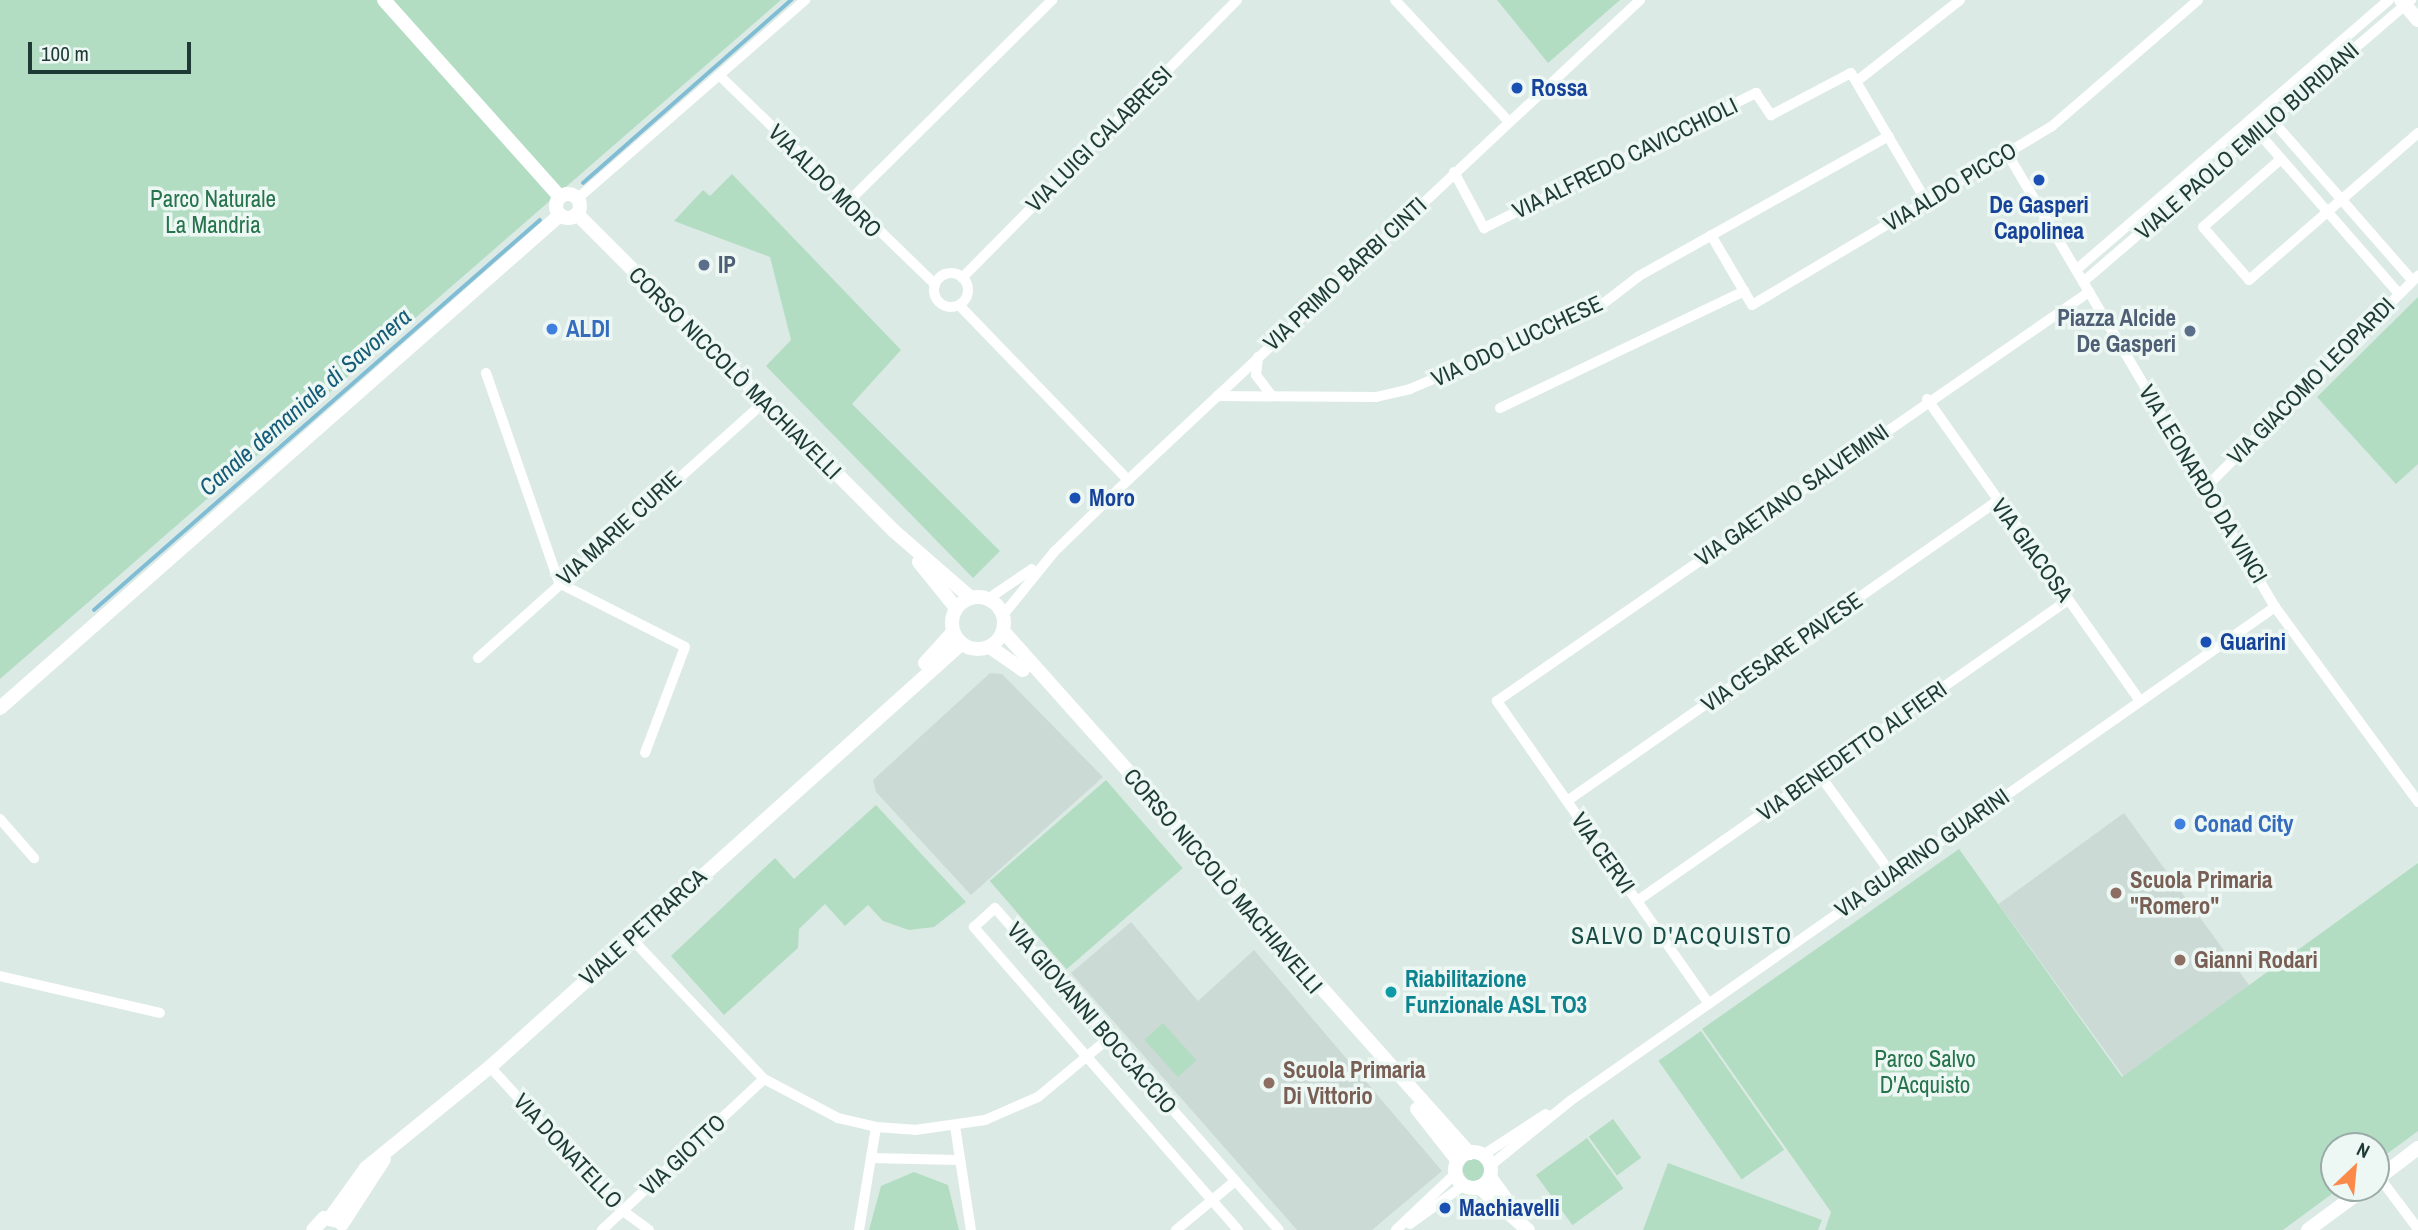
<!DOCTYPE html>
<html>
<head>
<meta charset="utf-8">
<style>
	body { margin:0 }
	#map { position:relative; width:2418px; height:1230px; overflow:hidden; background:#dceae5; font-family:"Archivo Narrow",sans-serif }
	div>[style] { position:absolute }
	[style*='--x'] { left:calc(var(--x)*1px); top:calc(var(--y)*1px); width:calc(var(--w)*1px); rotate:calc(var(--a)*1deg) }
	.built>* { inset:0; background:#cbdad5; transform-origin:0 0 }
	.green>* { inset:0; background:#b3ddc3; transform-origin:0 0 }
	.round { border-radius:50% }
	.stream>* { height:3.5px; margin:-1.75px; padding:0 1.75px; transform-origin:1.75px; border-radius:1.75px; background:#80bdd4 }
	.minor>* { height:10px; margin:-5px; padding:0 5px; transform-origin:5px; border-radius:5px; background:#fff }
	.minor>.ring { margin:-5px; padding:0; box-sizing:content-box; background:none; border:10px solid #fff; border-radius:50% }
	.tertiary>* { height:14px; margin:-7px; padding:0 7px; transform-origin:7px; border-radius:7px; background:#fff }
	.tertiary>.ring { margin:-7px; padding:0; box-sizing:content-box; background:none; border:14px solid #fff; border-radius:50% }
	.dots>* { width:19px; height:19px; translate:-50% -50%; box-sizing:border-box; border:4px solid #edf7f3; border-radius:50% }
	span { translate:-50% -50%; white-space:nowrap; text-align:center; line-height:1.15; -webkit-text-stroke:7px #edf7f3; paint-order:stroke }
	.transit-label { font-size:23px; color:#164399; font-weight:700 }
	.left { translate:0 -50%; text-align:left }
	.street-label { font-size:23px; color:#1e3a35 }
	.park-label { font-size:23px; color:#26734c }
	.service-label { font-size:23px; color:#4e5e75; font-weight:700 }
	.right { translate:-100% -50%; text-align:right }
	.shop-label { font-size:23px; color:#366cbe; font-weight:700 }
	.education-label { font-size:23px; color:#785e54; font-weight:700 }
	.culture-label { font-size:23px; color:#0d838f; font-weight:700 }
	.water-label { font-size:24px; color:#155c78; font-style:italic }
	.neighbourhood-label { font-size:24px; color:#194d46; letter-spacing:2px }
	.north { position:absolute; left:2320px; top:1132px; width:70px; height:70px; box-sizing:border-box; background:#edf7f3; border:2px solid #9aaba7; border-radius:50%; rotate:26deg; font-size:19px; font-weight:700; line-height:28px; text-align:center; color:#1e3a35 }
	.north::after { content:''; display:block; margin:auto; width:24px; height:32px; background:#fb894a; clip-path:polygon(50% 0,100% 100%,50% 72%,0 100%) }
	.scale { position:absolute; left:28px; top:42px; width:163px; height:32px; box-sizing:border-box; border:4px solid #1e3a35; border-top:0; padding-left:9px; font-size:21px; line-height:24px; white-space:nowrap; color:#1e3a35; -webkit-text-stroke:5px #edf7f3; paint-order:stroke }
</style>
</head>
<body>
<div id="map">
	<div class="built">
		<i style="clip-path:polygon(990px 673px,1002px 674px,1103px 777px,971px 895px,876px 792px,873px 780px)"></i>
		<i style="left:2124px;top:813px;width:213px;height:155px;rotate:54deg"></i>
		<i style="clip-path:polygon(1131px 922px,1198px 1001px,1254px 950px,1442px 1171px,1372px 1230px,1297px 1230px,1071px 973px)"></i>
	</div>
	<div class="green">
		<i style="clip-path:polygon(0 0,781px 0,0 679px)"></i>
		<i style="clip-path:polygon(1497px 0,1620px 0,1548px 63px)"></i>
		<i style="clip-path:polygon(732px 174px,901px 350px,852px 404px,1000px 551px,973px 578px,766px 366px,791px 340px,770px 257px,674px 221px,703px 190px,710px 196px)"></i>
		<i style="clip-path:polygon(2418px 297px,2418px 464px,2396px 484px,2317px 397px)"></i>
		<i style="left:1106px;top:780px;width:117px;height:154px;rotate:49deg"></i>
		<i style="clip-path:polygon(876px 805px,966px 902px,934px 927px,909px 930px,883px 921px,868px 905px,845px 926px,825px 904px,799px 929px,798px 948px,724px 1015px,671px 956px,775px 858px,794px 879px)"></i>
		<i style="clip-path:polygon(1959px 849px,2122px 1077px,2418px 863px,2418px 1131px,2376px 1162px,2376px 1146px,2334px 1146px,2334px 1188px,2340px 1188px,2283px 1230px,1825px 1230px,1831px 1212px,1702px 1029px)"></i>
		<i style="left:1163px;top:1023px;width:50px;height:25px;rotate:48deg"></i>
		<i style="left:1701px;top:1031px;width:145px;height:52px;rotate:55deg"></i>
		<i style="left:1613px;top:1119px;width:48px;height:30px;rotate:54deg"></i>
		<i style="left:1587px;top:1138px;width:62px;height:63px;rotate:54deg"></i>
		<i class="round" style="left:1463px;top:1159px;width:22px;height:22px"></i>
		<i style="clip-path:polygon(1668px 1163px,1822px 1220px,1818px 1230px,1643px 1230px)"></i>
		<i style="clip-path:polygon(914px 1172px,948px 1185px,959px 1230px,869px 1230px,881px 1186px)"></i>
	</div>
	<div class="stream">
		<i style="--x:583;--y:183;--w:277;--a:-41.3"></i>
		<i style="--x:94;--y:610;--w:592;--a:-41.17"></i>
	</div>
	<div class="minor">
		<i style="--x:1395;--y:0;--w:167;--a:46.9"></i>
		<i style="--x:719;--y:75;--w:301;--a:44.1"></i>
		<i style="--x:1857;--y:81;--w:131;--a:-38.2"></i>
		<i style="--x:2271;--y:119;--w:215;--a:48.8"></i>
		<i style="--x:2257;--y:131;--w:216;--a:48.9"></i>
		<i style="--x:2007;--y:153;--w:527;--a:59.45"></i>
		<i style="--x:2275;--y:607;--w:242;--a:53.7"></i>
		<i style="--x:2281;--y:159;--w:103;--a:138.9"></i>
		<i style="--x:2203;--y:227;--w:70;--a:49"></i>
		<i style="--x:2249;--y:280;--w:224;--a:-41"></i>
		<i style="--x:1454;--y:172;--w:64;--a:61.8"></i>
		<i style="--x:1484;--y:228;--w:304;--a:-26.4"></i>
		<i style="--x:1756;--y:93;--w:27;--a:56"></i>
		<i style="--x:1771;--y:115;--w:90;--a:-27.7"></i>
		<i style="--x:1851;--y:73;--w:148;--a:59.6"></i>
		<i style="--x:577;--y:199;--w:303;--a:-41.1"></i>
		<i style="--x:847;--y:203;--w:289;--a:-44.7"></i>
		<i style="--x:1711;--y:235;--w:81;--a:59.6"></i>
		<i style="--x:1752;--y:305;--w:348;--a:-30.8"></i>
		<i style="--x:2051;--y:127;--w:194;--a:-40.8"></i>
		<i style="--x:2076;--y:270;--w:413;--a:-40.8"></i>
		<i class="ring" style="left:934px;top:273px;width:24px;height:24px"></i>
		<i style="--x:962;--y:278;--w:391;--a:-45.3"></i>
		<i style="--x:2083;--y:282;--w:433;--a:-40.7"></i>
		<i style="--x:959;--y:305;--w:243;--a:46"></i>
		<i style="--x:1258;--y:357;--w:18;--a:96"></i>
		<i style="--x:1256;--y:375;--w:26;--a:53"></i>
		<i style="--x:486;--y:373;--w:222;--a:70.8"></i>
		<i style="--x:559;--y:583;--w:141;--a:26.9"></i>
		<i style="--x:685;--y:647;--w:113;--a:110.7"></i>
		<i style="--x:1217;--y:396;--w:159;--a:0.4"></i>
		<i style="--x:1376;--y:397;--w:35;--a:-13"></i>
		<i style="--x:1410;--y:389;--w:201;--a:-23.1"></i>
		<i style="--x:1595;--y:310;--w:56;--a:-37.7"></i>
		<i style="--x:1639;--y:276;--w:286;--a:-29.3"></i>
		<i style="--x:1927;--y:399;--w:368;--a:54.8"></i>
		<i style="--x:1500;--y:408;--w:271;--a:-25.6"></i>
		<i style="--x:2205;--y:488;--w:301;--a:-44.9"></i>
		<i style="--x:988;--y:599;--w:53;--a:-34.3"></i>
		<i style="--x:1003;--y:615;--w:81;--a:-51"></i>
		<i style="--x:1054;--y:552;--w:103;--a:-44.2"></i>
		<i style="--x:1128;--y:480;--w:702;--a:-43.15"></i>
		<i style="--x:478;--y:658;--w:384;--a:-41.8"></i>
		<i style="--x:1819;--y:774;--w:125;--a:54.1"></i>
		<i style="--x:1567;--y:801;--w:523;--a:-34.88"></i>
		<i style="--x:0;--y:819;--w:52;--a:48.9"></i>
		<i style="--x:1637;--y:901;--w:526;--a:-34.93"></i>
		<i style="--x:631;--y:938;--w:194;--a:46.7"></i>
		<i style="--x:764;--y:1079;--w:84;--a:27.8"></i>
		<i style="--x:838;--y:1118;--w:39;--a:13"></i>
		<i style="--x:876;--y:1127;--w:39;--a:4"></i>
		<i style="--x:915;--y:1130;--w:71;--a:-8.1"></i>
		<i style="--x:985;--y:1120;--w:58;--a:-23.5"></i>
		<i style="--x:1038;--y:1097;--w:92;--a:-39.7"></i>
		<i style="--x:0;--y:976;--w:164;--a:13"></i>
		<i style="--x:1709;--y:1004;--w:370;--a:-125"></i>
		<i style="--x:1497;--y:701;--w:720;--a:-34.64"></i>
		<i style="--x:490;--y:1067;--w:196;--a:47.3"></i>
		<i style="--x:623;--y:1211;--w:32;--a:36"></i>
		<i style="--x:955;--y:1126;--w:105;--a:81.3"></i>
		<i style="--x:1483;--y:1155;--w:75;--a:-33.1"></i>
		<i style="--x:871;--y:1158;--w:88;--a:1.3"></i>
		<i style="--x:1491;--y:1165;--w:102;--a:-39"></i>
		<i style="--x:1570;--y:1101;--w:861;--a:-35.02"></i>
		<i style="--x:2379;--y:1177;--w:65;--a:53.1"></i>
		<i style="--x:1410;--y:1224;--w:67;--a:-35.8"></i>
		<i style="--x:602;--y:1230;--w:221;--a:-43"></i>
		<i style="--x:859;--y:1230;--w:104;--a:-80.6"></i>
		<i style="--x:1176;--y:1230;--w:77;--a:-39.7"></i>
		<i style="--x:1238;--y:1230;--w:402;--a:-131.1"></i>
		<i style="--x:974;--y:927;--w:28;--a:-42"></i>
		<i style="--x:995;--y:908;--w:429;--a:48.6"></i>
		<i style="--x:1396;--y:1230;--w:83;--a:-43.5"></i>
	</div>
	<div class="tertiary">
		<i style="--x:384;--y:0;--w:264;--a:48.2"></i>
		<i style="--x:2401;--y:0;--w:26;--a:50"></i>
		<i class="ring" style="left:556px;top:194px;width:10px;height:10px"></i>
		<i style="--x:577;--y:214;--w:448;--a:45"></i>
		<i style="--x:894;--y:531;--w:102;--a:41"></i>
		<i style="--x:919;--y:562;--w:59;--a:51.2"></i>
		<i class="ring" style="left:952px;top:597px;width:38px;height:38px"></i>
		<i style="--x:1003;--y:631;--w:700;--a:48.24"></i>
		<i style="--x:990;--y:647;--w:40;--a:34.9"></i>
		<i style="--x:925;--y:663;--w:42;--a:-47.9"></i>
		<i style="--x:0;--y:708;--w:746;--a:-41.36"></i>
		<i style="--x:1417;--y:1109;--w:66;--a:51.7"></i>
		<i class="ring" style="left:1455px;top:1152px;width:22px;height:22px"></i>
		<i style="--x:1490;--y:1177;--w:39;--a:54"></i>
		<i style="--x:2376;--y:1180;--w:53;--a:-37.3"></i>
		<i style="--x:1479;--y:1187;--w:65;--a:41.3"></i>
		<i style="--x:330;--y:1218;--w:62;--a:-54.2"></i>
		<i style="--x:366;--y:1168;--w:160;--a:-39.2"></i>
		<i style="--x:490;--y:1067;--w:633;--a:-41.93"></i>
		<i style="--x:342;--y:1224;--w:77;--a:-57.1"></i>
		<i style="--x:313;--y:1230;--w:16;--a:-47"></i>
		<i style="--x:324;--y:1218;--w:14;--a:12"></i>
		<i style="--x:2308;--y:1230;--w:71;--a:-36.4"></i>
	</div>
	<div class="dots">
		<i style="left:1517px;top:88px;background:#1a4fb4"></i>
		<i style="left:2039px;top:180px;background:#1a4fb4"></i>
		<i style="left:704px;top:265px;background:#5c6f8a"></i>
		<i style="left:552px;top:329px;background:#3f7fe0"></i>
		<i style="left:2190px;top:331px;background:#5c6f8a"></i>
		<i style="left:1075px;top:498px;background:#1a4fb4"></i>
		<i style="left:2206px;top:642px;background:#1a4fb4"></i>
		<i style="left:2180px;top:824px;background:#3f7fe0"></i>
		<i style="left:2116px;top:893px;background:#8d6e63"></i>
		<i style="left:2180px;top:960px;background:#8d6e63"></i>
		<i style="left:1391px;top:992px;background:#0f9aa8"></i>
		<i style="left:1269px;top:1083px;background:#8d6e63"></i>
		<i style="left:1445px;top:1208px;background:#1a4fb4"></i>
	</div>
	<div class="transit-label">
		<span class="left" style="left:1531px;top:88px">Rossa</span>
		<span style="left:2039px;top:218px">De Gasperi<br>Capolinea</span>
		<span class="left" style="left:1089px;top:498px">Moro</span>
		<span class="left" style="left:2220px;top:642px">Guarini</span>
		<span class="left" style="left:1459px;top:1208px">Machiavelli</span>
	</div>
	<div class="street-label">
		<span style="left:1099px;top:139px;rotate:-45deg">VIA LUIGI CALABRESI</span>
		<span style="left:2247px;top:141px;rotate:-41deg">VIALE PAOLO EMILIO BURIDANI</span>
		<span style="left:1625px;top:158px;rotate:-26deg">VIA ALFREDO CAVICCHIOLI</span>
		<span style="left:825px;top:181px;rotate:45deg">VIA ALDO MORO</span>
		<span style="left:1950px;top:187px;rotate:-31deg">VIA ALDO PICCO</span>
		<span style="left:1345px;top:274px;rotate:-43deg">VIA PRIMO BARBI CINTI</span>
		<span style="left:1517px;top:341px;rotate:-25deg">VIA ODO LUCCHESE</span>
		<span style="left:735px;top:373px;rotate:45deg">CORSO NICCOLÒ MACHIAVELLI</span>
		<span style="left:2311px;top:381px;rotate:-45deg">VIA GIACOMO LEOPARDI</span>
		<span style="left:2203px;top:484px;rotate:59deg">VIA LEONARDO DA VINCI</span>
		<span style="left:1792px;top:495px;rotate:-35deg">VIA GAETANO SALVEMINI</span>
		<span style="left:619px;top:528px;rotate:-42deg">VIA MARIE CURIE</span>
		<span style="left:2032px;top:550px;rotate:54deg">VIA GIACOSA</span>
		<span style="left:1782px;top:652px;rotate:-35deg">VIA CESARE PAVESE</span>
		<span style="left:1852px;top:751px;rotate:-35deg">VIA BENEDETTO ALFIERI</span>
		<span style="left:1603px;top:853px;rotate:55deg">VIA CERVI</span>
		<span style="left:1922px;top:853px;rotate:-35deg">VIA GUARINO GUARINI</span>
		<span style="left:1223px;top:881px;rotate:49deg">CORSO NICCOLÒ MACHIAVELLI</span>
		<span style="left:643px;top:927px;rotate:-42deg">VIALE PETRARCA</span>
		<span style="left:1092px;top:1018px;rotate:49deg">VIA GIOVANNI BOCCACCIO</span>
		<span style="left:568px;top:1151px;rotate:47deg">VIA DONATELLO</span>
		<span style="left:683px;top:1155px;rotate:-43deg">VIA GIOTTO</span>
	</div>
	<div class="park-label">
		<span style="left:213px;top:212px">Parco Naturale<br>La Mandria</span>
		<span style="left:1925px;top:1072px">Parco Salvo<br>D'Acquisto</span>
	</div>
	<div class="service-label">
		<span class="left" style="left:718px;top:265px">IP</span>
		<span class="right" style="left:2176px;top:331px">Piazza Alcide<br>De Gasperi</span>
	</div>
	<div class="shop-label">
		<span class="left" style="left:566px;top:329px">ALDI</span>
		<span class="left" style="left:2194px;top:824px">Conad City</span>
	</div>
	<div class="education-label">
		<span class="left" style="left:2130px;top:893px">Scuola Primaria<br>"Romero"</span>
		<span class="left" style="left:2194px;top:960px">Gianni Rodari</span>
		<span class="left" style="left:1283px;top:1083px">Scuola Primaria<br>Di Vittorio</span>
	</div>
	<div class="culture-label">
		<span class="left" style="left:1405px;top:992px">Riabilitazione<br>Funzionale ASL TO3</span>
	</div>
	<div class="water-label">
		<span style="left:305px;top:402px;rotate:-41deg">Canale demaniale di Savonera</span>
	</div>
	<div class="neighbourhood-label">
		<span style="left:1682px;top:936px">SALVO D'ACQUISTO</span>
	</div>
	<div class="north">N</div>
	<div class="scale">100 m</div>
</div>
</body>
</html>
